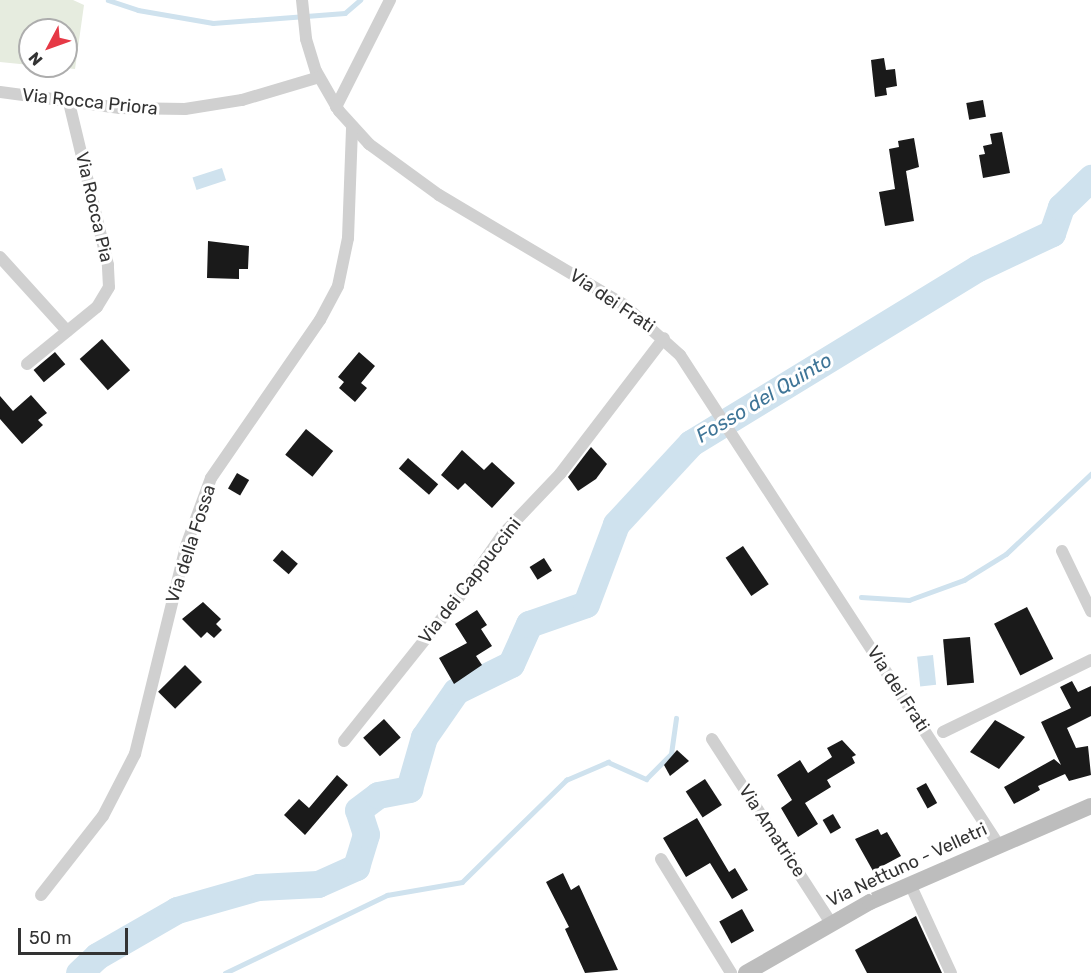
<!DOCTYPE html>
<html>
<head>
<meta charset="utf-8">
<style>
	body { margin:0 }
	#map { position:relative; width:1091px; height:973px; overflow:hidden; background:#fff; font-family:Rubik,sans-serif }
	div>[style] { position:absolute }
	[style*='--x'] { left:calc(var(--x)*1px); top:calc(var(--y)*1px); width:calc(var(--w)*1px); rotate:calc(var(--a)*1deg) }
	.green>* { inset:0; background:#e6ecdf }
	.water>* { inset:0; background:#cfe2ee; transform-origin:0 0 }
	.stream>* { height:4.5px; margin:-2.25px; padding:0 2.25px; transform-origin:2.25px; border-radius:2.25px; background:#cfe2ee }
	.river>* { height:27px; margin:-13.5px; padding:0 13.5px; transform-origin:13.5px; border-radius:13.5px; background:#cfe2ee }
	.building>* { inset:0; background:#1a1a1a; transform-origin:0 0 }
	.street>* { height:12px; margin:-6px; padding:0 6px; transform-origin:6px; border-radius:6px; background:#d0d0d0 }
	.secondary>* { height:16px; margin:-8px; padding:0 8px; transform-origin:8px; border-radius:8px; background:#bdbdbd }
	span { translate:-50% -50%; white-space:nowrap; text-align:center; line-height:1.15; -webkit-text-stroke:6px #fff; paint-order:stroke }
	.street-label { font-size:18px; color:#333 }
	.water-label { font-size:20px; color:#3f7597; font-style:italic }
	.north { position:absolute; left:18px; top:18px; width:60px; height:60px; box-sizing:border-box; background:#fff; border:2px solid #adadad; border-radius:50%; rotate:229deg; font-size:16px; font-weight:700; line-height:24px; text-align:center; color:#333 }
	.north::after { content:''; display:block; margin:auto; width:21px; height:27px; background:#e63946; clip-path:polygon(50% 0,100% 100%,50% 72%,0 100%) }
	.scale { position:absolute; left:18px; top:928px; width:110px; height:27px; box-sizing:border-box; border:3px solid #333; border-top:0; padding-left:8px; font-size:18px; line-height:21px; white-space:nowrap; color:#333; -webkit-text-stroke:4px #fff; paint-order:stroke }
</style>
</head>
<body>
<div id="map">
	<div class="green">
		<i style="clip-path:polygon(0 0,73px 0,84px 5px,75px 69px,43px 66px,66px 66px,66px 30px,30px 30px,30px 65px,0 62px)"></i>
	</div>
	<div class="water">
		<i style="left:222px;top:168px;width:13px;height:31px;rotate:72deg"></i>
		<i style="left:933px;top:655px;width:30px;height:16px;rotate:84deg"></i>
	</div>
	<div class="stream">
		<i style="--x:108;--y:0;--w:32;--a:18"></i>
		<i style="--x:138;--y:10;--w:76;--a:9.8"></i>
		<i style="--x:213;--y:23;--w:132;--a:-4.3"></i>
		<i style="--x:345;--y:13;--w:20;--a:-41"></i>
		<i style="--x:861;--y:597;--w:48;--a:3.6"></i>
		<i style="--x:909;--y:600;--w:59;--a:-20"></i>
		<i style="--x:964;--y:580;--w:49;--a:-31.8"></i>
		<i style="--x:1006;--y:554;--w:117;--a:-43.3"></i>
		<i style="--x:225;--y:973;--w:180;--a:-25.7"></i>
		<i style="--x:387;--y:895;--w:76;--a:-9.8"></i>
		<i style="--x:462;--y:882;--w:146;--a:-44.4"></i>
		<i style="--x:566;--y:780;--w:46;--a:-23.2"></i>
		<i style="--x:608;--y:762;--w:42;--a:24.1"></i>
		<i style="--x:646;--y:779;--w:35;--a:-45"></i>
		<i style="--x:671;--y:754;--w:36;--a:-82"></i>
	</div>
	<div class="river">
		<i style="--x:79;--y:973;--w:25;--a:-43"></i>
		<i style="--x:97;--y:956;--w:92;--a:-29.9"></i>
		<i style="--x:177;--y:910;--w:84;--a:-15.9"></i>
		<i style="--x:258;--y:887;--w:60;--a:-2.9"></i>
		<i style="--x:318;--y:884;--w:42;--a:-24.1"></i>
		<i style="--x:356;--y:867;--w:34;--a:-73"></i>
		<i style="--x:366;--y:834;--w:25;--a:-108"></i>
		<i style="--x:358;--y:810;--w:25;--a:-37"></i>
		<i style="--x:378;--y:795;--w:32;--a:-11"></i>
		<i style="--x:409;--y:789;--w:54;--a:-73.9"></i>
		<i style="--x:424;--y:737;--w:56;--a:-55.2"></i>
		<i style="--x:456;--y:691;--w:61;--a:-26.1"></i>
		<i style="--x:511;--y:664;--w:44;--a:-65.8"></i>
		<i style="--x:529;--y:624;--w:60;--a:-19.3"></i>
		<i style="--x:586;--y:604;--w:85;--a:-69.4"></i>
		<i style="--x:616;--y:524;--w:110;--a:-47.2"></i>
		<i style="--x:691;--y:443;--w:336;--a:-31.4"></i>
		<i style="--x:978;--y:268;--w:82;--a:-25.3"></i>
		<i style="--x:1052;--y:233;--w:28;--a:-71"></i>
		<i style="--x:1061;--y:207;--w:42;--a:-44"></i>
	</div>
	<div class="building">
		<i style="clip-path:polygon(884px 58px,886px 70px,895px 69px,897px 86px,886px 88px,887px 95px,875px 97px,871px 60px)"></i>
		<i style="left:983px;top:100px;width:17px;height:17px;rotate:80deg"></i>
		<i style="clip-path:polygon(1002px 132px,1010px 173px,983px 178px,979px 155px,985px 154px,983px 146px,992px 144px,990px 134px)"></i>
		<i style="clip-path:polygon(914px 138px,919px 167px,906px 171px,914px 221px,885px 226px,879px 192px,895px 189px,889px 149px,899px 147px,898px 141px)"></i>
		<i style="clip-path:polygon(208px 241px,249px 246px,248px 269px,239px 269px,239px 279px,207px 278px)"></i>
		<i style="left:102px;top:339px;width:42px;height:30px;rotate:48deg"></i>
		<i style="left:55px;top:352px;width:16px;height:28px;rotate:50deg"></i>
		<i style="clip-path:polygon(359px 352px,375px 366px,361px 383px,367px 388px,355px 402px,339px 388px,344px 382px,338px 377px)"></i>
		<i style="clip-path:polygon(31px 395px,47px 413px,38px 420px,43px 425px,22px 444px,0 419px,0 396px,13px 411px)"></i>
		<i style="left:306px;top:429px;width:35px;height:33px;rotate:39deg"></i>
		<i style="clip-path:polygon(591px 447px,607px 464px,596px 479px,578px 491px,568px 477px)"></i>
		<i style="clip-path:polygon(462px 450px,484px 470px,492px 462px,515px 483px,492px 508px,465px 483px,458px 490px,441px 475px)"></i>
		<i style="left:408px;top:458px;width:40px;height:14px;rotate:41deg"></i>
		<i style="left:237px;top:473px;width:14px;height:18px;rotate:30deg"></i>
		<i style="left:743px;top:546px;width:46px;height:21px;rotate:56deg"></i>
		<i style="left:282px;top:550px;width:21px;height:14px;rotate:41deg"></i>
		<i style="left:544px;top:558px;width:15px;height:17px;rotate:58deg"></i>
		<i style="clip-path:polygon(203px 602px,221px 619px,216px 624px,222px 630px,214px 638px,207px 632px,201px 638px,182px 619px)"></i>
		<i style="left:1027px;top:607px;width:58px;height:37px;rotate:63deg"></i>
		<i style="clip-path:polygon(477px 610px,487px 625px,481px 629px,492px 646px,476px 656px,482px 665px,454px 684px,439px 658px,467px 643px,455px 624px)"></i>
		<i style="left:970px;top:637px;width:46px;height:27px;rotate:85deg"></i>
		<i style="left:185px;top:665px;width:24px;height:38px;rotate:45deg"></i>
		<i style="clip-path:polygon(1072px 681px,1078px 692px,1091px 686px,1091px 716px,1067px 728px,1076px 748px,1088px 746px,1091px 775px,1069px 781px,1065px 774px,1038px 786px,1040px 790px,1014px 804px,1004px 787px,1054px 759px,1061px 765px,1041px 722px,1071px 708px,1060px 687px)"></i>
		<i style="left:384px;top:719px;width:25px;height:28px;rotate:48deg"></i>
		<i style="clip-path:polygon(995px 720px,1025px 737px,999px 769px,970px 752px)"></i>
		<i style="clip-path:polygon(842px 740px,856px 755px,852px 757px,855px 763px,827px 780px,831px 787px,805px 803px,818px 824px,798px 837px,781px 808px,792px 800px,777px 775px,800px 760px,808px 773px,832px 757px,827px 748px)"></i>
		<i style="clip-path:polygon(677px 750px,689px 761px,670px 776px,664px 765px)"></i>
		<i style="clip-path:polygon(337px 775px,348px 785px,305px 835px,284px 815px,299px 799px,309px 808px)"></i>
		<i style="left:705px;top:779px;width:31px;height:23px;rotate:57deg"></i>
		<i style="left:926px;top:783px;width:23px;height:11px;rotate:61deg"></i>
		<i style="left:833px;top:814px;width:16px;height:12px;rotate:60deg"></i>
		<i style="clip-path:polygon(697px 818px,729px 872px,735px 868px,748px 890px,732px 899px,710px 863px,686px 877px,663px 838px)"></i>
		<i style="clip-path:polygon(878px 829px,881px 835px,887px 832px,901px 856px,873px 871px,855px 839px)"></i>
		<i style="clip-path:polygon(563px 873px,571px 890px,579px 885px,618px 970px,585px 973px,565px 929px,569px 927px,546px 882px)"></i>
		<i style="left:742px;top:909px;width:25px;height:26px;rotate:61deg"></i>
		<i style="clip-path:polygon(916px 916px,942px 973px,867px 973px,855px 950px)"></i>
	</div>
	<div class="street">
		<i style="--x:302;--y:0;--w:39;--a:84"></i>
		<i style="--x:306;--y:39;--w:34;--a:73"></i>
		<i style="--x:316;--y:71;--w:46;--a:60.1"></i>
		<i style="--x:339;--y:111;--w:45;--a:47.7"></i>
		<i style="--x:369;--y:144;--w:87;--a:36.1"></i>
		<i style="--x:439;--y:195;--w:215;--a:30.7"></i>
		<i style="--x:624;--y:305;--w:75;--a:41.8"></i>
		<i style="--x:680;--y:355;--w:583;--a:56.96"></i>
		<i style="--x:0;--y:92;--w:121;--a:7.6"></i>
		<i style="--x:120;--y:108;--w:65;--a:0.9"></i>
		<i style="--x:185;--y:109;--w:58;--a:-9"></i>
		<i style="--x:242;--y:100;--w:80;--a:-16.6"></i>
		<i style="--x:336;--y:107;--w:120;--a:-63.2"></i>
		<i style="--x:0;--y:257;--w:100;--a:47.8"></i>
		<i style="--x:27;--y:364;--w:90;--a:-39.2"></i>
		<i style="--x:97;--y:307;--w:23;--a:-59"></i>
		<i style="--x:109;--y:287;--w:22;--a:-93"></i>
		<i style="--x:108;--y:265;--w:168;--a:-103.5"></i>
		<i style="--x:1062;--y:551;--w:67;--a:64.2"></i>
		<i style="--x:943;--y:732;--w:165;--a:-25.9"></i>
		<i style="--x:712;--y:739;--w:219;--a:57.1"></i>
		<i style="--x:344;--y:741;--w:184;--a:-51.4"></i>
		<i style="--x:459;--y:597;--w:77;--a:-55.1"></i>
		<i style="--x:503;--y:534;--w:83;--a:-46.5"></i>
		<i style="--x:560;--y:474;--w:171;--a:-52.6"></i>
		<i style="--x:661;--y:859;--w:134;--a:58.4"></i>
		<i style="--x:910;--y:884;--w:98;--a:65.3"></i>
		<i style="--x:41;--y:895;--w:100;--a:-51.9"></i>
		<i style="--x:103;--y:816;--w:70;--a:-62.7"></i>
		<i style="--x:135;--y:754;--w:214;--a:-76.2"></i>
		<i style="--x:186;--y:546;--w:72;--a:-69.8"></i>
		<i style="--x:211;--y:478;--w:192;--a:-55.4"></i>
		<i style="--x:320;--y:320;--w:38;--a:-62"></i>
		<i style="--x:338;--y:286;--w:49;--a:-78.2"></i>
		<i style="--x:348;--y:238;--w:111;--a:-87.9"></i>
	</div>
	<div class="secondary">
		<i style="--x:746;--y:973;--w:143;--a:-29.8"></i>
		<i style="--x:870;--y:902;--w:241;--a:-23.5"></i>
	</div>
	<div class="street-label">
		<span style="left:90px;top:102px;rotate:6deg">Via Rocca Priora</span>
		<span style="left:94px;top:207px;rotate:77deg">Via Rocca Pia</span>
		<span style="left:612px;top:301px;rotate:34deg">Via dei Frati</span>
		<span style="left:191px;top:544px;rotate:-72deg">Via della Fossa</span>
		<span style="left:470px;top:581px;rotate:-52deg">Via dei Cappuccini</span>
		<span style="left:898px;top:689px;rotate:57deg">Via dei Frati</span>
		<span style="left:772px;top:831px;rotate:57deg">Via Amatrice</span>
		<span style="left:907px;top:865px;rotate:-25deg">Via Nettuno - Velletri</span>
	</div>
	<div class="water-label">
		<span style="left:764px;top:398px;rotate:-31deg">Fosso del Quinto</span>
	</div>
	<div class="north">N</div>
	<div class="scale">50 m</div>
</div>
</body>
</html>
